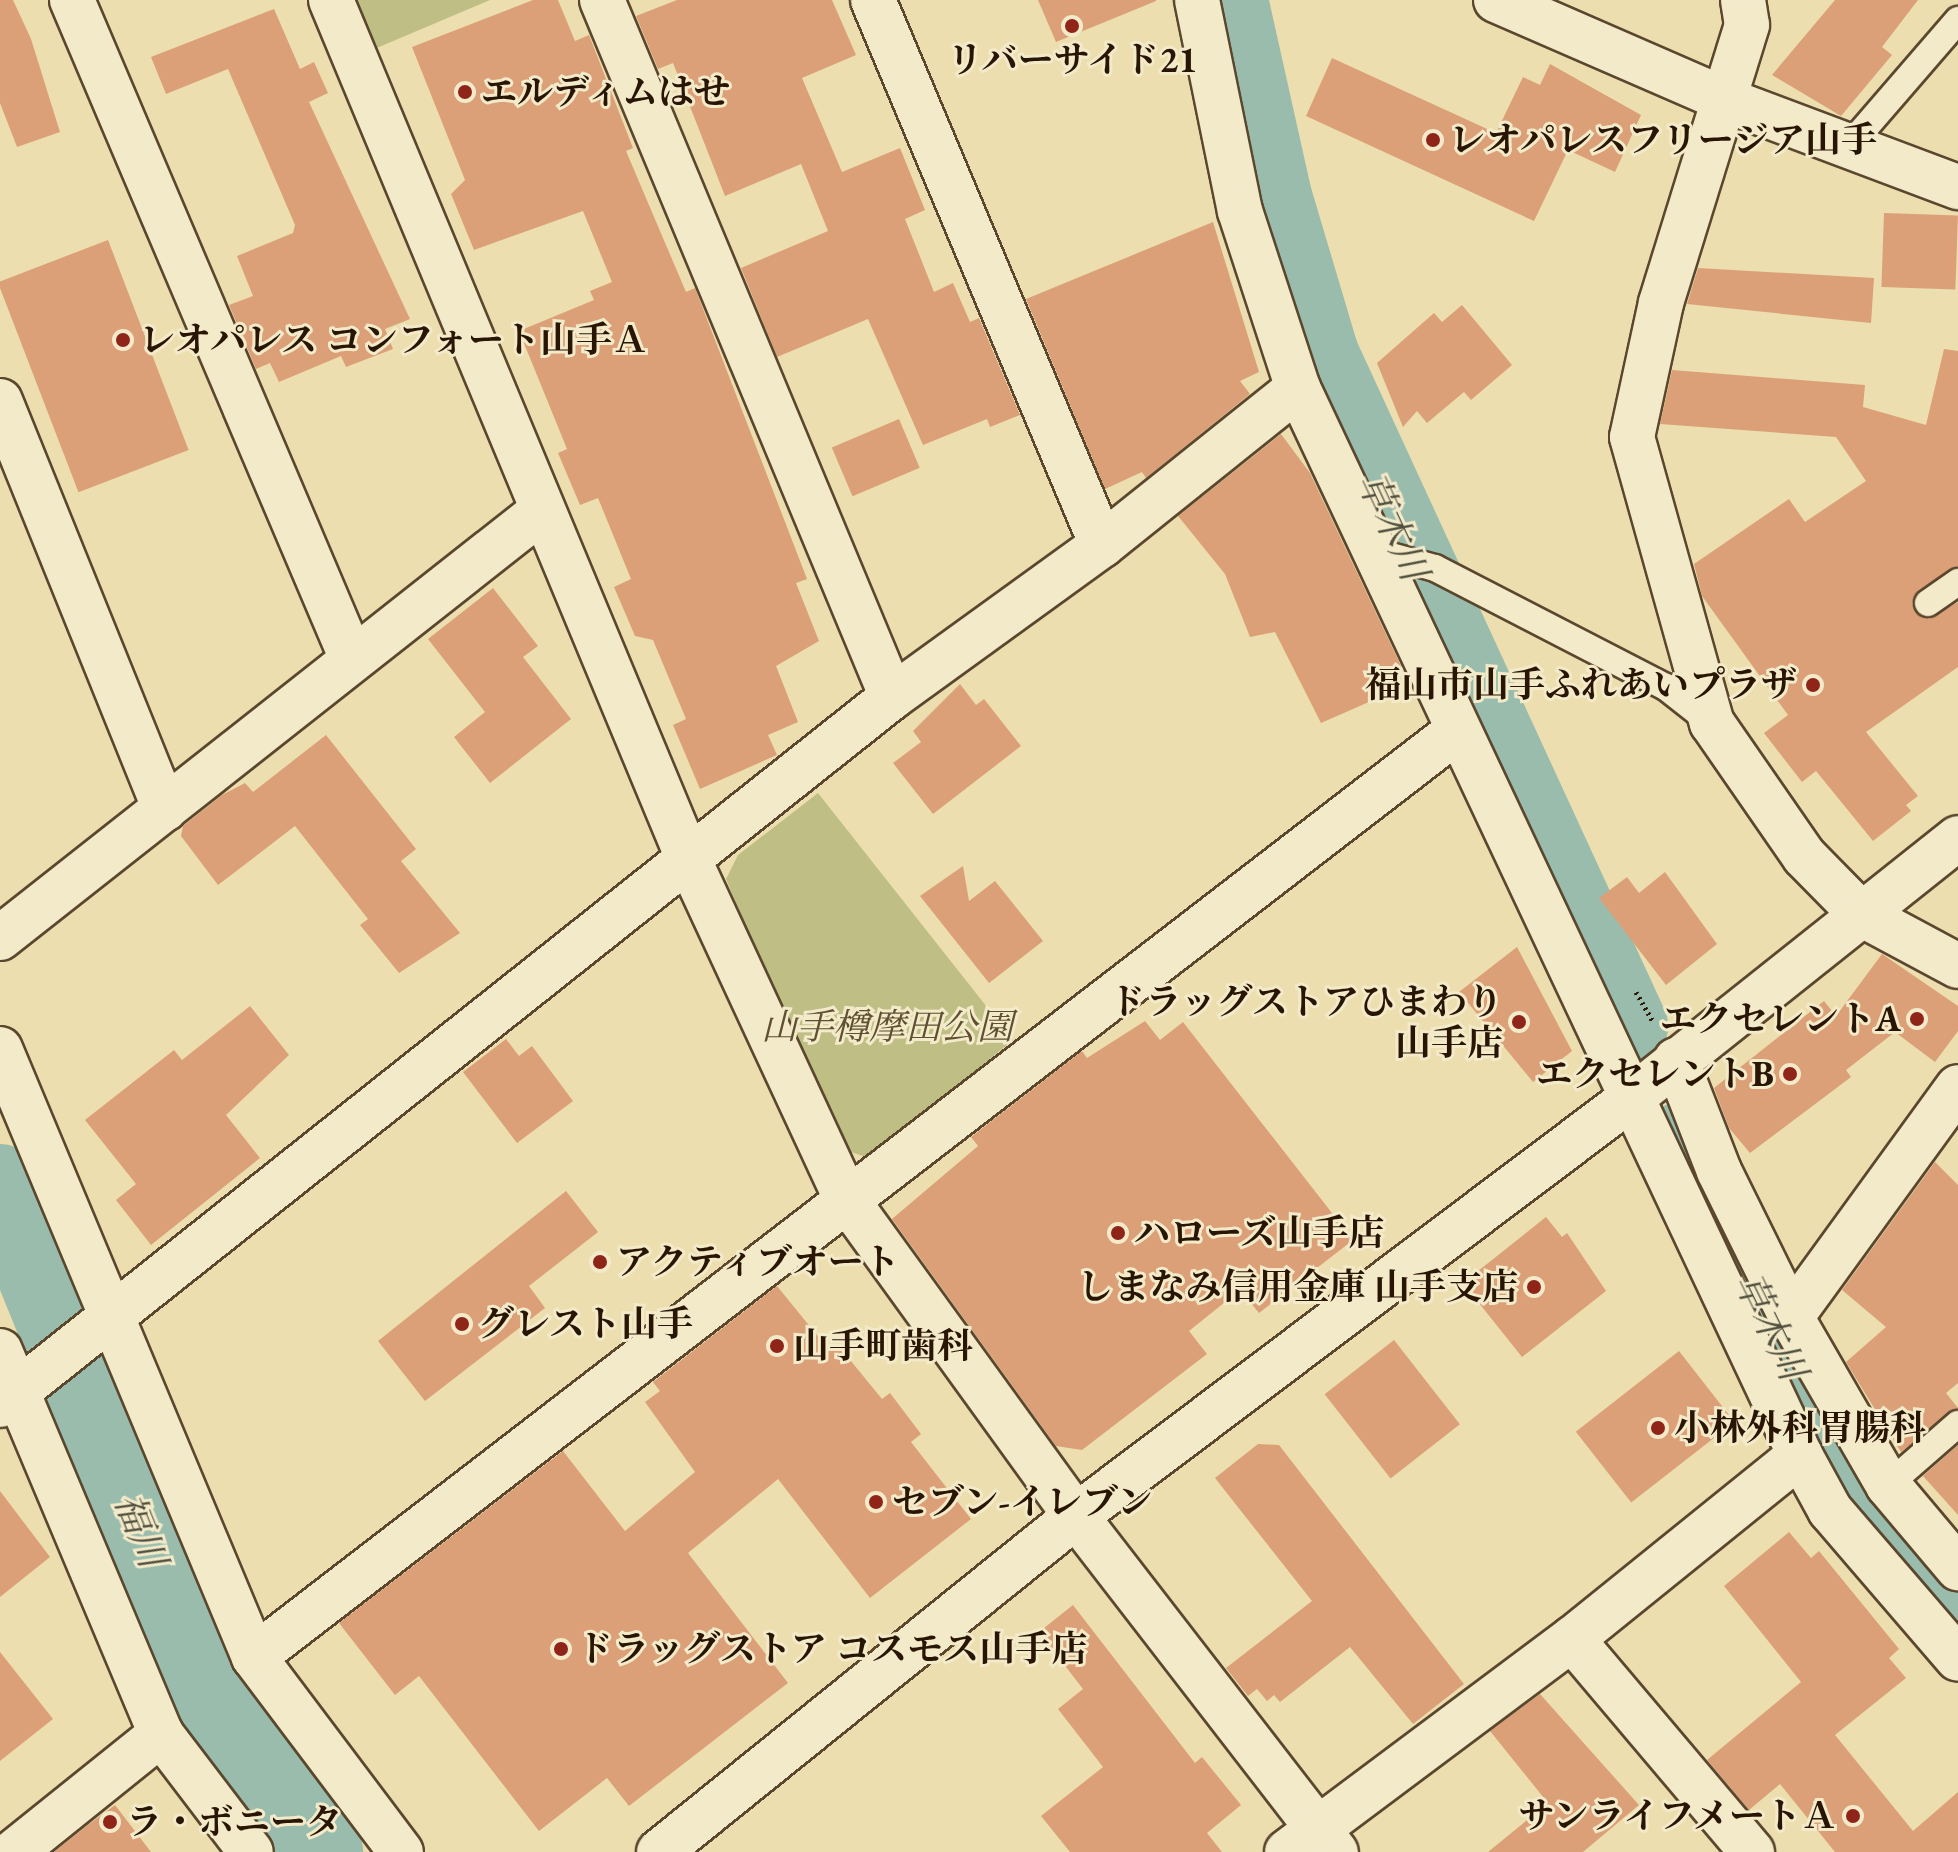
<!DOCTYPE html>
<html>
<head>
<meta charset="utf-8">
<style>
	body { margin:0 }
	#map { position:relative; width:1958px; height:1852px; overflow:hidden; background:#ecdeae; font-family:"EB Garamond","Noto Serif JP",serif }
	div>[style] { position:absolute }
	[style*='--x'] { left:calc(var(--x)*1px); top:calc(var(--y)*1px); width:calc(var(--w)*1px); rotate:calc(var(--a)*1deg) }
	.green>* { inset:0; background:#bfbf85 }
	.river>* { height:80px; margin:-40px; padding:0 40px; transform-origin:40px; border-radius:40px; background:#99bcac }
	.building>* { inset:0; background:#dca078; transform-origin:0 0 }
	.path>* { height:5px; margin-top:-2.5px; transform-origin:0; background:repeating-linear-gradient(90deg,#291503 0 2px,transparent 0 6px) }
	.roads { filter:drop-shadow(2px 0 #5a472e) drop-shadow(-2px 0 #5a472e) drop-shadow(0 2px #5a472e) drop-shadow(0 -2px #5a472e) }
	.service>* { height:26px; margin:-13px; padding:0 13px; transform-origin:13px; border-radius:13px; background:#f3eaca }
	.minor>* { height:44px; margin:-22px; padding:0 22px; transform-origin:22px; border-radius:22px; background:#f3eaca }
	.tertiary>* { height:44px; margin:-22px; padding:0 22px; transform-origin:22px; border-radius:22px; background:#f3eaca }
	.dots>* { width:22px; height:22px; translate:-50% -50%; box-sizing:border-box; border:4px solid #f3eaca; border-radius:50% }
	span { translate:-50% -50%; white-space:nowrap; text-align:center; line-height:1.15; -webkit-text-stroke:6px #f3eaca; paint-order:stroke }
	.poi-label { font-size:36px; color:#291503; font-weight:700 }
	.left { translate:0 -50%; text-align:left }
	.right { translate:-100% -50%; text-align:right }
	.park-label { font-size:36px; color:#5e5030; font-style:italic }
	.water-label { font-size:38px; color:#504f3e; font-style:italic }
</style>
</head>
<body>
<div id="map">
	<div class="green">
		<i style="clip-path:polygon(352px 0,490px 0,372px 50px)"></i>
		<i style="clip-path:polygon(818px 793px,1013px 1040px,869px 1158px,839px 1148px,726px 879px,738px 855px)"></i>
	</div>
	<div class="river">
		<i style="--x:1228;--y:0;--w:202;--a:77.4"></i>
		<i style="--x:1272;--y:197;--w:165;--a:73.4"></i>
		<i style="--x:1319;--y:355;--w:739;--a:65.27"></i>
		<i style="--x:1683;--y:1141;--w:270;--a:64.8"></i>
		<i style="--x:1798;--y:1385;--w:126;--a:59"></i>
		<i style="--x:1863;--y:1493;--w:157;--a:52.8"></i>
		<i style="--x:0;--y:1184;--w:572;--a:67.83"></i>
		<i style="--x:216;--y:1714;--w:175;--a:52.2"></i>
	</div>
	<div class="building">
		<i style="clip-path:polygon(0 0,13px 0,31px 39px,60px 132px,17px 147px,0 103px)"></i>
		<i style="clip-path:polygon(533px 0,558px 0,575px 41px,589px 35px,633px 148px,626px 151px,686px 292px,695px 288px,807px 579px,796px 583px,819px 641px,776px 666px,798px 722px,768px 735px,777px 755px,700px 789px,673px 725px,686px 719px,653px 640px,635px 636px,614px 587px,631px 579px,598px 498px,580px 505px,558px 453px,567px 449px,519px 331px,594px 300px,590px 291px,612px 282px,583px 211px,474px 250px,451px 194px,465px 180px,412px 47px)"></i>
		<i style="clip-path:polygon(677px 0,832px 0,856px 55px,802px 78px,842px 172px,900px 148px,925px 210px,905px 219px,934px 292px,953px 283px,970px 322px,979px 318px,1020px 415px,990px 427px,987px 419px,923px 445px,868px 319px,777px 357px,741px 268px,828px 231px,801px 164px,725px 196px,673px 63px,658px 69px,636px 16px)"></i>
		<i style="clip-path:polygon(1038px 0,1156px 0,1156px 1px,1056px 42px)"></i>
		<i style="clip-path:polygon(1835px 0,1918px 0,1882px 47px,1892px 55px,1841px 116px,1772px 75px)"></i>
		<i style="clip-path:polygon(274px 9px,300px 69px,314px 62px,328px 93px,309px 102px,410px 319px,385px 329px,393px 349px,346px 367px,341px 356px,279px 382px,270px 363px,256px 369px,229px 305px,253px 296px,237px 256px,293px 233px,295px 225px,228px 69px,166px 94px,151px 57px)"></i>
		<i style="clip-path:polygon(1332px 58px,1496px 133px,1523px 77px,1540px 85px,1550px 64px,1641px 115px,1615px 172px,1568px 150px,1534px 221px,1306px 116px)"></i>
		<i style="left:1884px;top:213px;width:74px;height:74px;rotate:2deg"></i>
		<i style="clip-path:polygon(1213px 222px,1259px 372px,1240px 381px,1250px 394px,1146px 478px,1142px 472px,1105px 489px,1026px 299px)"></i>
		<i style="left:108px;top:240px;width:225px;height:118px;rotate:69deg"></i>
		<i style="clip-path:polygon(1698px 268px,1874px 278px,1871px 323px,1687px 304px)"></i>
		<i style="clip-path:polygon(1462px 305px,1512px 365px,1471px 400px,1464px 392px,1427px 423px,1417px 411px,1403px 427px,1377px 363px,1434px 313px,1442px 322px)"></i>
		<i style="clip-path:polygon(1944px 349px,1958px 351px,1958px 566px,1919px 590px,1912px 604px,1929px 619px,1958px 602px,1958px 667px,1866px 732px,1918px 796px,1906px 805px,1911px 811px,1873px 841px,1816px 771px,1802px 782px,1764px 733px,1788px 715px,1702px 596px,1694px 564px,1789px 499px,1805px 522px,1866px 481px,1836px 437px,1660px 424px,1672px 370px,1865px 385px,1863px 407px,1926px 425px)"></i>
		<i style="left:899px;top:419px;width:53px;height:73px;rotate:67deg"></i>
		<i style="clip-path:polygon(1281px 434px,1310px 473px,1402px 668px,1372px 681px,1378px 698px,1321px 723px,1275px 632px,1250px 637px,1225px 574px,1178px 516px)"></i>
		<i style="clip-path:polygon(493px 588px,538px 646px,523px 657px,571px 719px,490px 783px,454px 737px,485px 712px,428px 639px)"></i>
		<i style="clip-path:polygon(960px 684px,976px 705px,984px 699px,1021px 746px,933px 814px,893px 763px,921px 742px,913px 731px)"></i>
		<i style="clip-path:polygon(326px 735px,416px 849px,401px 861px,460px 933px,399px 973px,360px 925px,368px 919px,295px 826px,218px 885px,181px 836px,183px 826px,222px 795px,245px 783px,253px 792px)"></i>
		<i style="clip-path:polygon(963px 866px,969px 901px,995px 881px,1043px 941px,989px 983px,920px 896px)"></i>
		<i style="clip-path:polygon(1665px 872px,1717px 944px,1666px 985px,1599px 898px,1627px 877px,1639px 893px)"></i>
		<i style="clip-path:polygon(1517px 947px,1572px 1051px,1533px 1082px,1459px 992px)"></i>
		<i style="clip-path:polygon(1882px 954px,1958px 1006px,1958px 1031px,1935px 1062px,1895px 1032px,1846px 1070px,1851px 1077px,1750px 1153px,1729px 1128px,1714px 1088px,1824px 1001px,1836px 1016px)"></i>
		<i style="clip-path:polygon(250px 1006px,289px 1055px,226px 1115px,260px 1158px,151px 1245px,116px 1200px,136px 1184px,85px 1120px,174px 1050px,182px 1060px)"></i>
		<i style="clip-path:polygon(1145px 1021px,1160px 1040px,1183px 1022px,1353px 1240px,1259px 1313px,1240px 1290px,1189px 1331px,1207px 1354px,1082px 1450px,1056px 1446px,892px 1219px,978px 1146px,971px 1137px,1082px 1051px,1087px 1058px)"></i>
		<i style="clip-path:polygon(506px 1039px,519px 1056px,532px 1046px,573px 1101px,517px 1143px,463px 1072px)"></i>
		<i style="clip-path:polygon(1935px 1162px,1958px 1185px,1958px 1383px,1946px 1393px,1958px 1408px,1901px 1452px,1846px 1362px,1886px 1327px,1842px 1290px)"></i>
		<i style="clip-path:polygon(566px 1191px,598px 1232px,529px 1286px,545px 1308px,425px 1401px,378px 1341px)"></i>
		<i style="clip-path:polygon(1546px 1217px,1562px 1237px,1567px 1233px,1606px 1291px,1522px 1357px,1463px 1283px)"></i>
		<i style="clip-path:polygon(777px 1286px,829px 1350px,837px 1344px,882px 1399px,890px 1393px,921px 1434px,911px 1442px,971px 1519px,870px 1598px,778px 1479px,688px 1553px,788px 1683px,629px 1806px,607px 1778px,539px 1831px,419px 1676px,395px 1695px,339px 1623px,563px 1451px,625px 1531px,695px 1472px,645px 1402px,660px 1391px,653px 1382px)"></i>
		<i style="left:1394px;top:1340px;width:107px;height:88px;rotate:52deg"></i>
		<i style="left:1679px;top:1351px;width:90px;height:131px;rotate:52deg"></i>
		<i style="clip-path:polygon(1258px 1444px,1279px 1445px,1464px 1684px,1413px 1724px,1350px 1647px,1280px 1702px,1274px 1695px,1267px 1701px,1257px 1689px,1248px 1696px,1226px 1668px,1312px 1601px,1215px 1478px)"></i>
		<i style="clip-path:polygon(1958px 1445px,1958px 1515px,1923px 1476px)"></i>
		<i style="clip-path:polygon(0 1491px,50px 1557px,0 1597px)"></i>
		<i style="clip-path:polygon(1789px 1532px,1811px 1558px,1819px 1551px,1899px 1649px,1889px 1658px,1906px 1678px,1835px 1735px,1913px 1831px,1958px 1792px,1958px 1852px,1835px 1852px,1780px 1784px,1749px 1810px,1707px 1760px,1801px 1682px,1724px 1586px)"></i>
		<i style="clip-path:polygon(1073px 1605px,1195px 1763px,1202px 1757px,1241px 1805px,1207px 1833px,1222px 1852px,1070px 1852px,1041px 1816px,1103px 1767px,1058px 1709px,1083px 1689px,1039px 1632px)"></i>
		<i style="clip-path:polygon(0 1652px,53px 1719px,0 1761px)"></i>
		<i style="clip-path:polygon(1540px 1694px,1639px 1805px,1583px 1852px,1488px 1852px,1548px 1803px,1490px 1731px)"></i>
		<i style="clip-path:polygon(115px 1805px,151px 1852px,54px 1852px,89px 1824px)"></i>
	</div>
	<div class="path">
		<i style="--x:1636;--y:992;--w:34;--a:60"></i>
	</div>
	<div class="roads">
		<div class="service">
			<i style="--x:1851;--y:144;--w:164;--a:-49.2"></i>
			<i style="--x:1380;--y:553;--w:57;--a:15.3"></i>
			<i style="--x:1435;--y:568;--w:260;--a:27.3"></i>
			<i style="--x:1666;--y:687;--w:55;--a:38.3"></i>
			<i style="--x:1928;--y:603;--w:37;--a:-35"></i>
			<i style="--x:1888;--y:1485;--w:93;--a:-41.1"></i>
		</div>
		<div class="minor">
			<i style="--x:72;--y:0;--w:716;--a:66.98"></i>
			<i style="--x:331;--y:0;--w:929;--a:67.41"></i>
			<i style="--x:688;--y:858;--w:377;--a:65.1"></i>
			<i style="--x:847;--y:1200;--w:390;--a:54.1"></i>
			<i style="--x:1076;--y:1516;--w:425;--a:52.3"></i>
			<i style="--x:602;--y:0;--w:755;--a:67.41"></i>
			<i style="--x:873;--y:0;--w:591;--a:67.21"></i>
			<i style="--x:1197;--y:0;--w:215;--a:78.5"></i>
			<i style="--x:1240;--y:211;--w:186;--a:71.9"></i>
			<i style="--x:1298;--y:388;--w:1179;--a:64.8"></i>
			<i style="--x:1800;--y:1455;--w:63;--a:61.4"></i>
			<i style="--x:1830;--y:1510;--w:196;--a:49.3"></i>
			<i style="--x:1496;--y:0;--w:251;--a:23.5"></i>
			<i style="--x:1726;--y:100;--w:248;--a:20.6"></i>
			<i style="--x:1743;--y:0;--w:25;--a:81"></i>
			<i style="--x:1747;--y:25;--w:291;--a:107.2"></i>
			<i style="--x:1661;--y:303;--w:137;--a:102.2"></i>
			<i style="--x:1632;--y:437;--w:297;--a:74.4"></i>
			<i style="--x:1712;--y:723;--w:162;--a:55.3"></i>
			<i style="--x:1804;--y:856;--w:81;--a:45.5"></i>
			<i style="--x:1861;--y:914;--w:110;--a:28.2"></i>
			<i style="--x:0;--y:401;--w:440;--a:68"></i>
			<i style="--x:0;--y:938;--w:691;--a:-38.25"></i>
			<i style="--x:0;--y:1049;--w:659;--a:67.33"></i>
			<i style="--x:254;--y:1657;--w:244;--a:53"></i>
			<i style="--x:1676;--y:1060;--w:119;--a:68.8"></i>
			<i style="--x:1719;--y:1171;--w:163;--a:63.7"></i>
			<i style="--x:1791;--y:1317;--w:194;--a:60"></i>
			<i style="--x:1888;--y:1485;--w:109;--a:49.9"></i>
			<i style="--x:1791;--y:1317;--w:284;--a:-54"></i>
			<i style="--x:0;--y:1351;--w:415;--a:67.2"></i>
			<i style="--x:161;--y:1734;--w:148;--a:52.7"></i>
			<i style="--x:0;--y:1405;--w:1139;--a:-38.44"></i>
			<i style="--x:892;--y:697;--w:259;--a:-35.9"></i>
			<i style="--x:1102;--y:545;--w:251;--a:-38.7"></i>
			<i style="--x:1572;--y:1639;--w:279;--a:49.8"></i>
			<i style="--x:254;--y:1657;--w:1518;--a:-37.59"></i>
			<i style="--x:14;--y:1852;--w:189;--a:-38.8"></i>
			<i style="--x:1287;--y:1852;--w:356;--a:-36.8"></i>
			<i style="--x:1572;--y:1639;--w:293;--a:-38.9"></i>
		</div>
		<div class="tertiary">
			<i style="--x:659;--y:1852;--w:536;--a:-38.86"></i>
			<i style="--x:1076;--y:1516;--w:693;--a:-36.97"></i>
			<i style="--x:1630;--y:1099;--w:419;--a:-38.5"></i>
		</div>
	</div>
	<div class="dots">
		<i style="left:1072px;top:26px;background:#8f2418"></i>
		<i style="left:465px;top:92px;background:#8f2418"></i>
		<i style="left:1433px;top:140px;background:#8f2418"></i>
		<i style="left:123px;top:340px;background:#8f2418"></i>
		<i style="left:1813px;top:685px;background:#8f2418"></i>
		<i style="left:1917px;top:1019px;background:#8f2418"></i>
		<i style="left:1519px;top:1022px;background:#8f2418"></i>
		<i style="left:1790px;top:1074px;background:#8f2418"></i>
		<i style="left:1118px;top:1233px;background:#8f2418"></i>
		<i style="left:600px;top:1262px;background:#8f2418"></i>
		<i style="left:1534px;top:1287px;background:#8f2418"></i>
		<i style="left:462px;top:1324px;background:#8f2418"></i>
		<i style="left:777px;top:1346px;background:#8f2418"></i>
		<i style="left:1658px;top:1428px;background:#8f2418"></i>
		<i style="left:876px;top:1502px;background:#8f2418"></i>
		<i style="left:561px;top:1649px;background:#8f2418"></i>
		<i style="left:1853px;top:1816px;background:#8f2418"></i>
		<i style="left:110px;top:1822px;background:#8f2418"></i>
	</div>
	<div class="poi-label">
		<span style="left:1072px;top:60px">リバーサイド21</span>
		<span class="left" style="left:481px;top:92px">エルディムはせ</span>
		<span class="left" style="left:1449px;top:140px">レオパレスフリージア山手</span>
		<span class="left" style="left:139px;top:340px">レオパレス コンフォート山手Ａ</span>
		<span class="right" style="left:1797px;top:685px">福山市山手ふれあいプラザ</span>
		<span class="right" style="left:1503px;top:1022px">ドラッグストアひまわり<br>山手店</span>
		<span class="right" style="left:1901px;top:1019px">エクセレントA</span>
		<span class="right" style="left:1774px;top:1074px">エクセレントB</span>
		<span class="left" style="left:1134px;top:1233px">ハローズ山手店</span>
		<span class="left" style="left:616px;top:1262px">アクティブオート</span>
		<span class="right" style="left:1518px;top:1287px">しまなみ信用金庫 山手支店</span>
		<span class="left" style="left:478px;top:1324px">グレスト山手</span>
		<span class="left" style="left:793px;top:1346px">山手町歯科</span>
		<span class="left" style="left:1674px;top:1428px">小林外科胃腸科</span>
		<span class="left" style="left:892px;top:1502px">セブン-イレブン</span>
		<span class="left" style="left:577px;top:1649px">ドラッグストア コスモス山手店</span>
		<span class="right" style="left:1837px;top:1816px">サンライフメートＡ</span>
		<span class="left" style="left:126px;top:1822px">ラ・ボニータ</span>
	</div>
	<div class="park-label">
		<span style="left:887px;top:1027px">山手樽摩田公園</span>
	</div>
	<div class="water-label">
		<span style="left:1393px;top:526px;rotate:65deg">草木川</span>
		<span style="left:1771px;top:1326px;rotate:64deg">草木川</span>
		<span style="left:141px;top:1530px;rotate:68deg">福川</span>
	</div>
</div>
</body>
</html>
